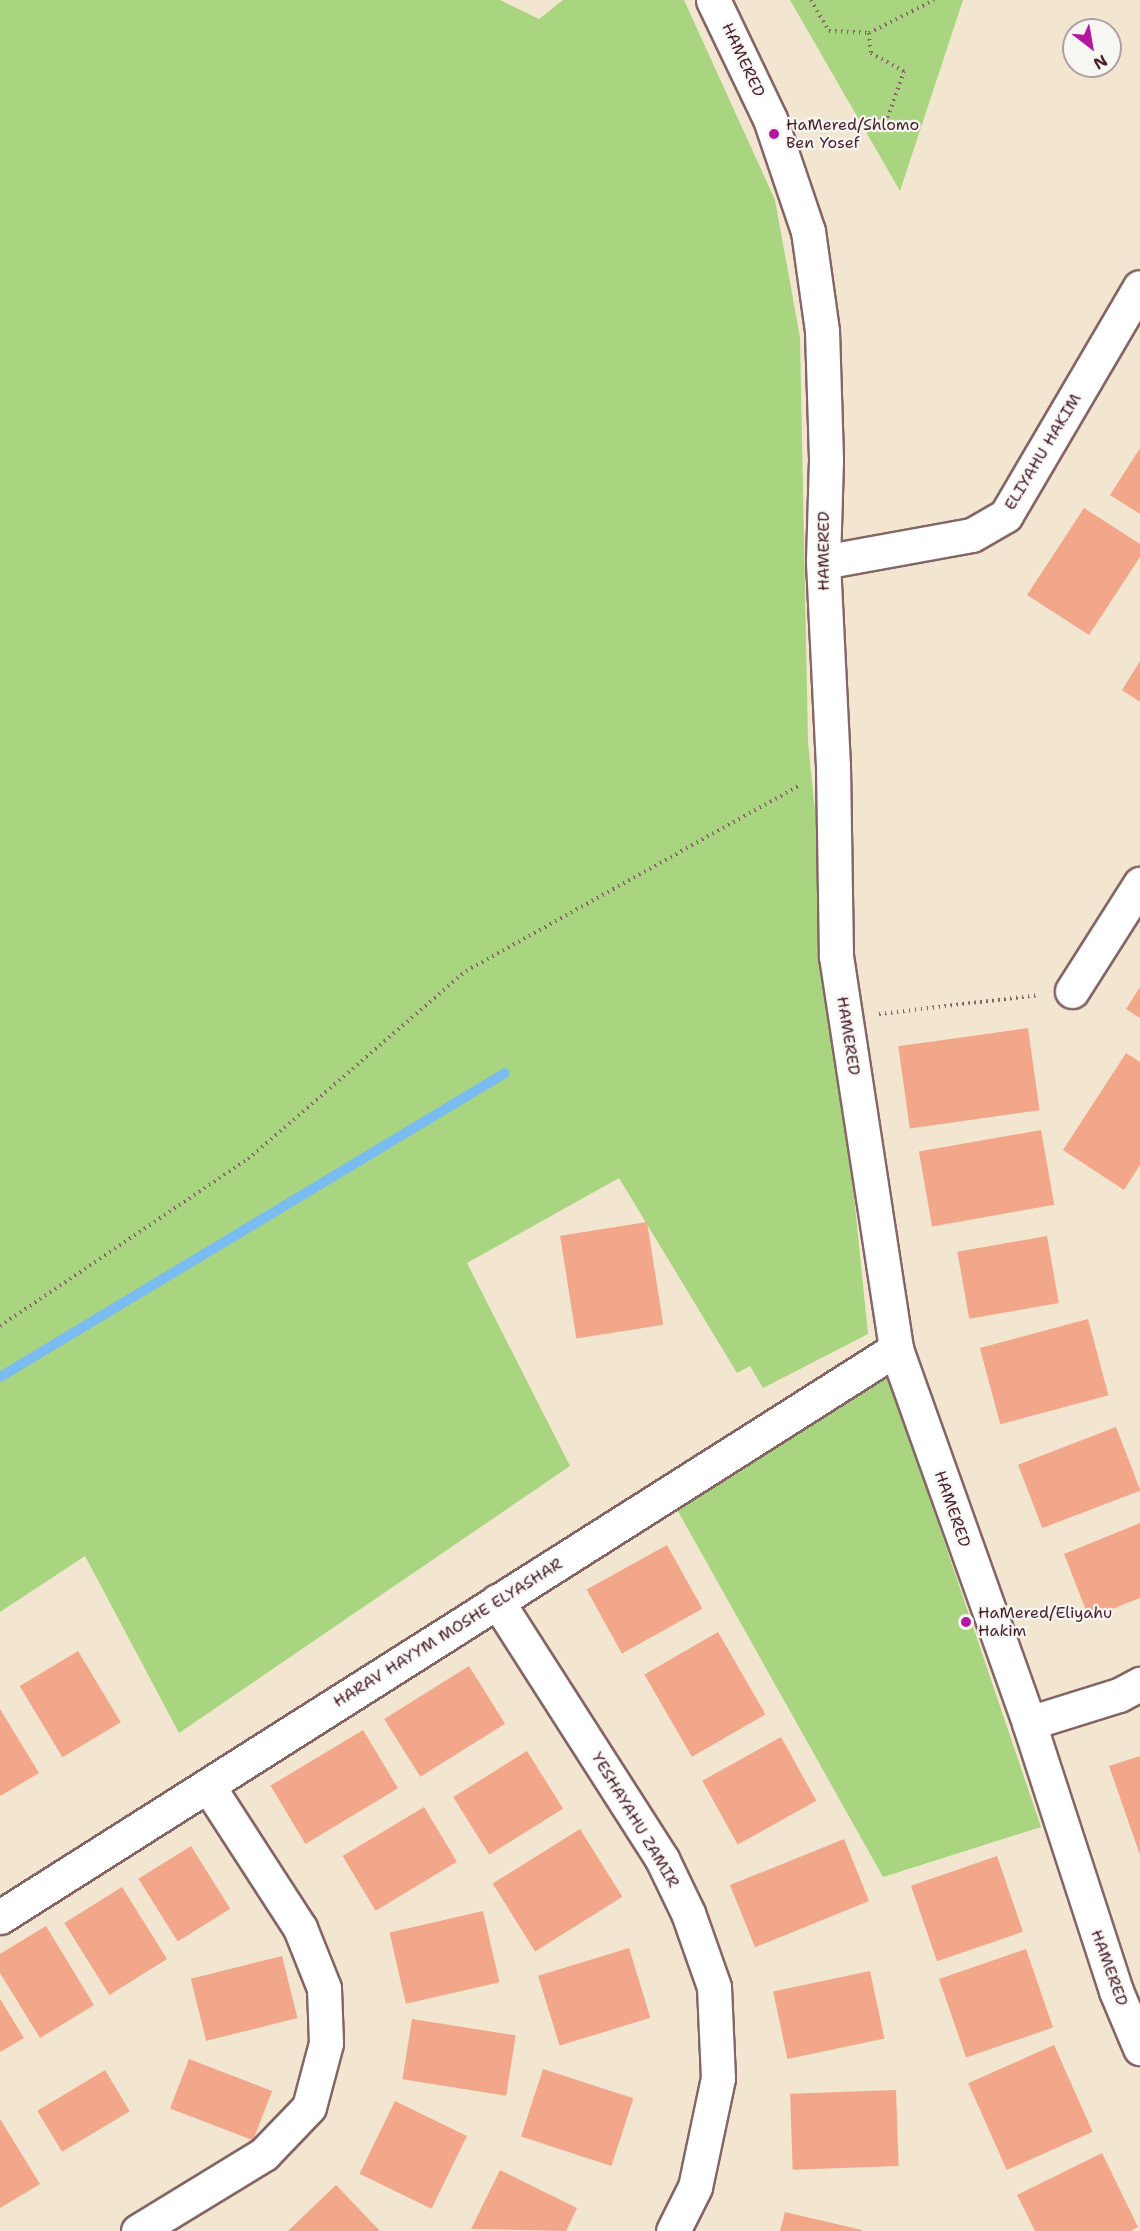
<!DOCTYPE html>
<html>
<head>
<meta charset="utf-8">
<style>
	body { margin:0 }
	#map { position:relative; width:1140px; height:2231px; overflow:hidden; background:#f2e6d0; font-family:"Shantell Sans",sans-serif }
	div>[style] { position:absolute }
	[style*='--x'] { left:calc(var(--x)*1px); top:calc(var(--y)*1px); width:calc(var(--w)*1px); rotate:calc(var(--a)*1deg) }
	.green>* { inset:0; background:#a9d581 }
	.stream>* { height:10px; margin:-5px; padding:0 5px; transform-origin:5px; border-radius:5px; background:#7bbcf0 }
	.building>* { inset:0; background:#f3a78a; transform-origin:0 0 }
	.path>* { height:4px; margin-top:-2px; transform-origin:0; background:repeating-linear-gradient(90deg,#856565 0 1.5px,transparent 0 6px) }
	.roads { filter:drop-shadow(2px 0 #856565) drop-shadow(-2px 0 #856565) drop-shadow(0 2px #856565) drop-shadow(0 -2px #856565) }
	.minor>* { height:33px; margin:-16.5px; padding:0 16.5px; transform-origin:16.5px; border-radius:16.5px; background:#fff }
	.dots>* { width:16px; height:16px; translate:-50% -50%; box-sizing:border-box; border:3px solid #f6f6f2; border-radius:50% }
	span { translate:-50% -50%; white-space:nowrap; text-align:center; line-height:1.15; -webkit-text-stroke:4.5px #f6f6f2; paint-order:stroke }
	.street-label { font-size:16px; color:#4a1f2b }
	.poi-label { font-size:16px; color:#4a1f2b }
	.left { translate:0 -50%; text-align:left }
	.north { position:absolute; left:1062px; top:18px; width:60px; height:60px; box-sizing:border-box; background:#f6f6f2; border:2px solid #b1a0a2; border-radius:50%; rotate:149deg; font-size:16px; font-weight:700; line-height:24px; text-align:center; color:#4a1f2b }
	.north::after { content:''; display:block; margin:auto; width:21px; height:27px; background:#b5179e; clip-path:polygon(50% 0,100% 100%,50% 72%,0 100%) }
</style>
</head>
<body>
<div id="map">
	<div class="green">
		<i style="clip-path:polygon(0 0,500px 0,539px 19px,563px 0,684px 0,775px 200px,800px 337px,808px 742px,868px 1334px,763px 1388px,750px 1366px,737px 1373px,619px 1178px,467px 1263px,570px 1466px,179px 1733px,85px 1556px,0 1612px)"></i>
		<i style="clip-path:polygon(790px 0,963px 0,900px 191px)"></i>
		<i style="clip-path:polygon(887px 1373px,1041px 1827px,883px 1877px,670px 1497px)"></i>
	</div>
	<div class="stream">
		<i style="--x:0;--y:1377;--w:589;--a:-31.05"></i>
	</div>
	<div class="building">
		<i style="clip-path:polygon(1140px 448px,1140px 514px,1110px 495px)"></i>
		<i style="clip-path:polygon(1084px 508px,1140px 544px,1140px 557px,1089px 635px,1027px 595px)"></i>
		<i style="clip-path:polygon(1140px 661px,1140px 702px,1122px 690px)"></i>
		<i style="clip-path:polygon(1140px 987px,1140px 1018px,1126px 1009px)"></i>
		<i style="left:1028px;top:1028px;width:83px;height:131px;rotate:82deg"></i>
		<i style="clip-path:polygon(1126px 1053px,1140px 1062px,1140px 1165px,1124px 1190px,1063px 1150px)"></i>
		<i style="left:1041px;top:1130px;width:76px;height:124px;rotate:80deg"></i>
		<i style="left:647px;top:1222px;width:104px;height:88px;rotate:81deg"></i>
		<i style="left:1047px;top:1236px;width:68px;height:91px;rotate:80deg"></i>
		<i style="left:1088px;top:1319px;width:79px;height:112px;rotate:75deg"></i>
		<i style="left:1116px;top:1427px;width:68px;height:105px;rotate:69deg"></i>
		<i style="clip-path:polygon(1140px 1523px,1140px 1598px,1089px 1618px,1064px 1554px)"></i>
		<i style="left:667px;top:1545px;width:73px;height:92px;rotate:61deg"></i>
		<i style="left:718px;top:1632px;width:95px;height:85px;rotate:60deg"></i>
		<i style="left:78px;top:1651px;width:83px;height:68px;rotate:59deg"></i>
		<i style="left:469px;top:1666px;width:68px;height:100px;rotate:58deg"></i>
		<i style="clip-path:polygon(0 1709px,39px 1773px,0 1796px)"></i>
		<i style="left:363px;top:1730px;width:68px;height:108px;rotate:59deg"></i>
		<i style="left:781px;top:1737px;width:73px;height:90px;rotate:61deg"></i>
		<i style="left:527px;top:1751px;width:68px;height:87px;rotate:58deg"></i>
		<i style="clip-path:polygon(1140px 1756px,1140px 1855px,1109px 1766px)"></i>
		<i style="left:424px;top:1807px;width:64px;height:95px;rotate:59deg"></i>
		<i style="left:580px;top:1829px;width:80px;height:103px;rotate:58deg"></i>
		<i style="left:844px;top:1839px;width:67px;height:123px;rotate:68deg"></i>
		<i style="left:191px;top:1846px;width:74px;height:62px;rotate:58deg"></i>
		<i style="left:997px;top:1856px;width:80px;height:91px;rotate:71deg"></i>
		<i style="left:122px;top:1887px;width:85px;height:68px;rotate:58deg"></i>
		<i style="left:483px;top:1911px;width:73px;height:96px;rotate:77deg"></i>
		<i style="clip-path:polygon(46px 1926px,94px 2005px,40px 2038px,0 1973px,0 1954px)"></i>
		<i style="left:629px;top:1948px;width:73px;height:95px;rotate:73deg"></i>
		<i style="left:1026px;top:1949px;width:83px;height:92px;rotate:71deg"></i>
		<i style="left:282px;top:1956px;width:64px;height:94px;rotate:76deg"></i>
		<i style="left:870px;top:1971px;width:69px;height:99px;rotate:78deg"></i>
		<i style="clip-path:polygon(0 1999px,24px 2038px,0 2052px)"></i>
		<i style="left:412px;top:2019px;width:105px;height:61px;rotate:9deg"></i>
		<i style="left:1054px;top:2045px;width:95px;height:94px;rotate:66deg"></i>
		<i style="left:189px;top:2059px;width:89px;height:53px;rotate:21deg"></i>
		<i style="left:543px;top:2069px;width:95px;height:71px;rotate:18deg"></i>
		<i style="left:105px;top:2070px;width:48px;height:79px;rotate:59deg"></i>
		<i style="left:896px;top:2090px;width:76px;height:106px;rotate:88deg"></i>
		<i style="left:395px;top:2101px;width:80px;height:81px;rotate:26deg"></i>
		<i style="clip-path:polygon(0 2119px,40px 2184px,0 2208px)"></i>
		<i style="clip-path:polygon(1102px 2153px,1138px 2227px,1131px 2231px,1035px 2231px,1017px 2195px)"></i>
		<i style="clip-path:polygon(500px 2170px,577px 2208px,566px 2231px,471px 2229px)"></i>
		<i style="clip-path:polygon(336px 2185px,380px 2231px,288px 2231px)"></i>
		<i style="clip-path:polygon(785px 2212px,862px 2230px,862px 2231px,780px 2231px)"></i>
	</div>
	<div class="path">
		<i style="--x:811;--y:0;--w:36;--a:60"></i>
		<i style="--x:829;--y:31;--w:40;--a:2.9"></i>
		<i style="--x:869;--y:33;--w:20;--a:84"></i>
		<i style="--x:871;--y:53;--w:38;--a:29"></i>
		<i style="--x:904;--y:71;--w:54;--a:109.4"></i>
		<i style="--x:869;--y:33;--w:73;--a:-26.9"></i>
		<i style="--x:879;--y:1014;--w:161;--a:-6.8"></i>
		<i style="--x:0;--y:1326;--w:299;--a:-34"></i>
		<i style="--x:248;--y:1159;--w:288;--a:-40.8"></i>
		<i style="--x:466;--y:971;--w:380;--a:-29.1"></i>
	</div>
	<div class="roads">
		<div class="minor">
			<i style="--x:713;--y:0;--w:132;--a:64.4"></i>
			<i style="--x:770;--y:119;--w:118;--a:71.3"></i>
			<i style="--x:808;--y:231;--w:101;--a:82"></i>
			<i style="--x:822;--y:331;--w:129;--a:88.2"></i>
			<i style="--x:826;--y:460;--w:102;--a:91.7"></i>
			<i style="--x:823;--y:562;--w:204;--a:87.2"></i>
			<i style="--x:833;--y:766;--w:190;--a:89.1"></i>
			<i style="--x:836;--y:956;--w:398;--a:81.3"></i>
			<i style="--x:896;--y:1349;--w:397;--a:70.4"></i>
			<i style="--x:1029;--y:1723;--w:282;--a:72"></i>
			<i style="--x:1116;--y:1991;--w:62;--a:67.2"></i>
			<i style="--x:823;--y:562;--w:151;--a:-10.3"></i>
			<i style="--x:972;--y:535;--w:39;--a:-30"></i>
			<i style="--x:1006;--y:515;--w:264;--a:-59.6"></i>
			<i style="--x:1072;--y:991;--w:127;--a:-57.6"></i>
			<i style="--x:497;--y:1601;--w:306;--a:57.4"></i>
			<i style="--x:662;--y:1859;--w:60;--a:64.3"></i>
			<i style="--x:688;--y:1913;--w:78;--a:70.6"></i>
			<i style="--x:714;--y:1987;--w:91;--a:87.5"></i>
			<i style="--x:718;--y:2078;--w:111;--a:101.9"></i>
			<i style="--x:695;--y:2187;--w:49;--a:116.6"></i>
			<i style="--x:1029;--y:1723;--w:94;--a:-17.3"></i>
			<i style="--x:1119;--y:1695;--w:24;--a:-28"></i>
			<i style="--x:0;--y:1917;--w:1061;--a:-32.37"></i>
			<i style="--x:138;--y:2231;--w:148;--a:-31.4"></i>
			<i style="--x:264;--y:2154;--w:65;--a:-46.2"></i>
			<i style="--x:309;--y:2107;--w:66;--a:-75.1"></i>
			<i style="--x:326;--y:2043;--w:55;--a:-92.1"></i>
			<i style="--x:324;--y:1988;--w:65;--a:-111.8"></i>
			<i style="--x:300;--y:1928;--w:169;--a:-122.9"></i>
		</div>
	</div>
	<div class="dots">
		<i style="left:774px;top:134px;background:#b5179e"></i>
		<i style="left:966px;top:1622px;background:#b5179e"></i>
	</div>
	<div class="street-label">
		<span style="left:743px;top:60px;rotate:65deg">HAMERED</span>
		<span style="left:1043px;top:452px;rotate:-59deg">ELIYAHU HAKIM</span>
		<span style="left:824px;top:551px;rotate:-90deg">HAMERED</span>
		<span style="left:848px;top:1036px;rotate:81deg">HAMERED</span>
		<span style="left:952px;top:1509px;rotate:71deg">HAMERED</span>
		<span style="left:448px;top:1633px;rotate:-32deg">HARAV HAYYM MOSHE ELYASHAR</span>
		<span style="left:635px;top:1820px;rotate:59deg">YESHAYAHU ZAMIR</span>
		<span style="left:1109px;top:1968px;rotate:70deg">HAMERED</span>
	</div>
	<div class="poi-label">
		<span class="left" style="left:786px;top:134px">HaMered/Shlomo<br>Ben Yosef</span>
		<span class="left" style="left:978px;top:1622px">HaMered/Eliyahu<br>Hakim</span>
	</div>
	<div class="north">N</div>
</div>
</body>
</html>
